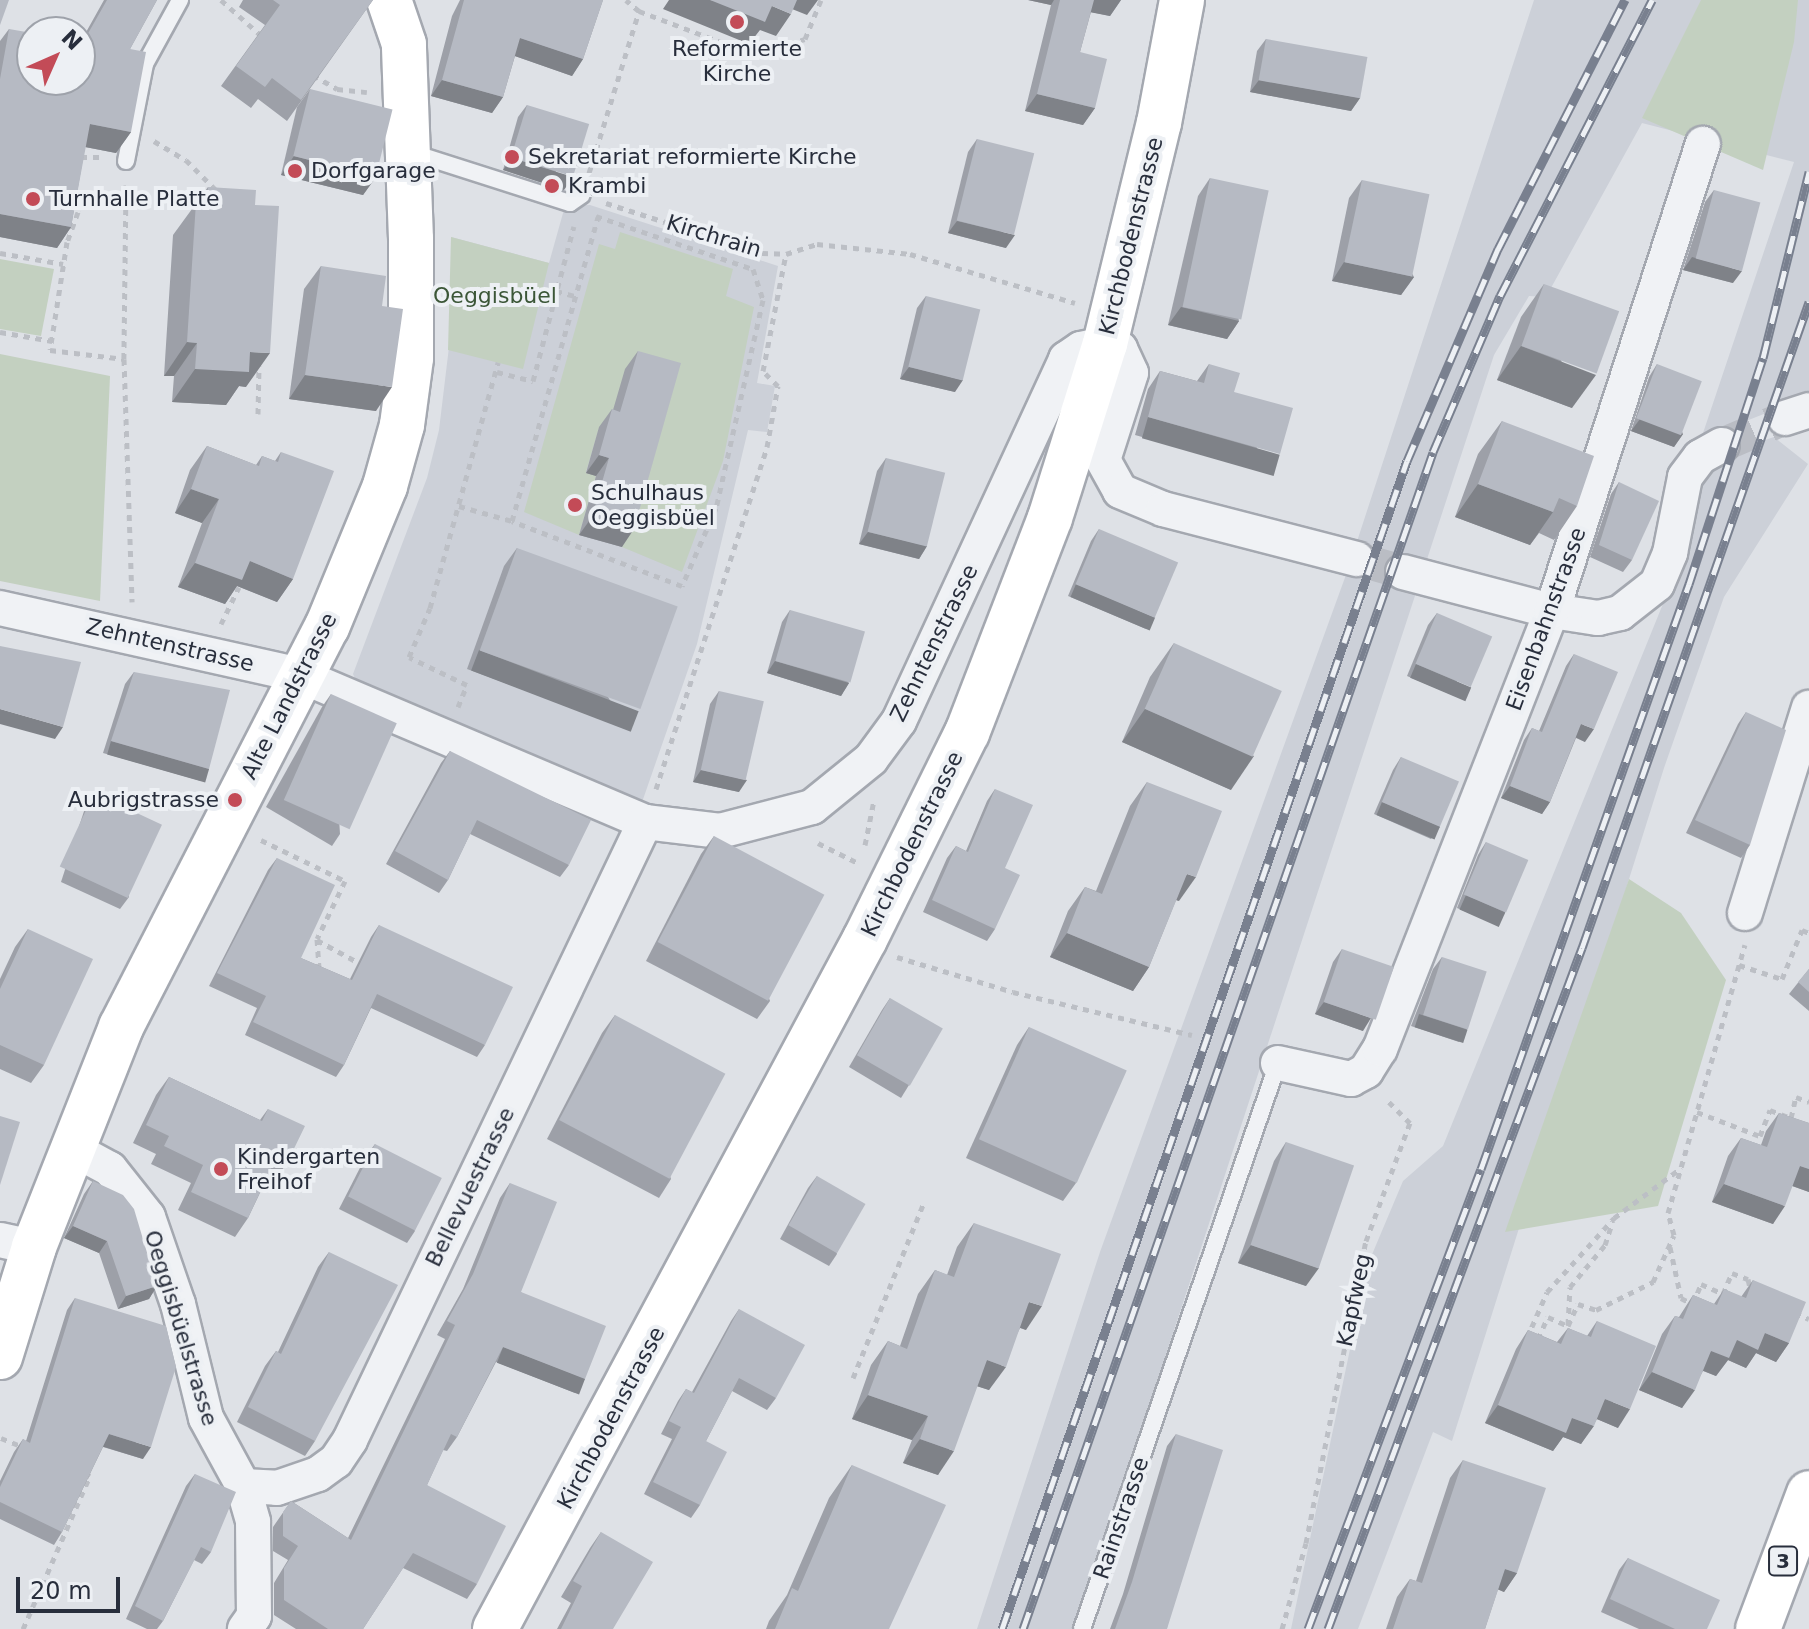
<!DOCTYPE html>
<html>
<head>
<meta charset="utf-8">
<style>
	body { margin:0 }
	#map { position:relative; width:1809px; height:1629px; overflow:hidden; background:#dee1e6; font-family:"DejaVu Sans",sans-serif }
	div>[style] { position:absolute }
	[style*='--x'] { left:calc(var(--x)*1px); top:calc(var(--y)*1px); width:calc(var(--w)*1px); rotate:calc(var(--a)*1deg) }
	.built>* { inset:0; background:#ccd0d8 }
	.green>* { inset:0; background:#c3d0c0 }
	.street-tunnel>* { height:34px; margin-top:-17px; transform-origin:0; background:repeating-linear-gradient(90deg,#babdc4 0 34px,transparent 0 51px) }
	.path>* { height:5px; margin-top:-2.5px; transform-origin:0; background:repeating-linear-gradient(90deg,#bcbfc5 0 6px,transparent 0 12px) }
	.roads { filter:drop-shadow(2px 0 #a4a8b0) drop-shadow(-2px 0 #a4a8b0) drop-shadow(0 2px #a4a8b0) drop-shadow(0 -2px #a4a8b0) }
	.lane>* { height:16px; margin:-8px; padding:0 8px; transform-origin:8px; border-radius:8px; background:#f0f2f5 }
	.street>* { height:34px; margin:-17px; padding:0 17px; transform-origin:17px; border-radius:17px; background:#f0f2f5 }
	.secondary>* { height:44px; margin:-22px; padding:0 22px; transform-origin:22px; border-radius:22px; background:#fff }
	.primary>* { height:44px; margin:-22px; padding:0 22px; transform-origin:22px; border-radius:22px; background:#fff }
	.rail>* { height:9px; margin-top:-4.5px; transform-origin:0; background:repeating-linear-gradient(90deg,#edf0f4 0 18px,#79808f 0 36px); box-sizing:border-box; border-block:2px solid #79808f }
	.wall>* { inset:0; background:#9da0a8 }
	.shaded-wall>* { inset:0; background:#7f8288; transform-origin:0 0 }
	.building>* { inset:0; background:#b6bac3; transform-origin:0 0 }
	.dots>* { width:22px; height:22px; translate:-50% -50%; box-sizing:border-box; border:4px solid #edf0f4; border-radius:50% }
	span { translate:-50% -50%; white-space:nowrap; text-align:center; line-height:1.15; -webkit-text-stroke:8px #edf0f4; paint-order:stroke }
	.shield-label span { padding:2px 6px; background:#edf0f4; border:2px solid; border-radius:6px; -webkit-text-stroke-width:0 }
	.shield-label { font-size:20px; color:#282e3c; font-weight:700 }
	.poi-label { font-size:22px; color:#282e3c }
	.left { translate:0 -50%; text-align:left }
	.right { translate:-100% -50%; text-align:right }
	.street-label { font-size:22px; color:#282e3c }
	.park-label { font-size:22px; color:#3b5637 }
	.north { position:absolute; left:16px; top:16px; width:80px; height:80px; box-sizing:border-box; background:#edf0f4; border:2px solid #9ea2aa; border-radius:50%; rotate:45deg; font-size:22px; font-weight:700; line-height:32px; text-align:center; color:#282e3c }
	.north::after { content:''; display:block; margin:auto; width:28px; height:36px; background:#c34b57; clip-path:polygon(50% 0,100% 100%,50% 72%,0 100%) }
	.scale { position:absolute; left:16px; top:1577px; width:104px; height:36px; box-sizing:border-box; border:4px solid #282e3c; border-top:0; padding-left:10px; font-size:24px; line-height:28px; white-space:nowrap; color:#282e3c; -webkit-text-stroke:6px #edf0f4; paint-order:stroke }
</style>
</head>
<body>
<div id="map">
	<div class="built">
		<i style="clip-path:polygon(1534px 0,1809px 0,1809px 396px,1701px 439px,1794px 162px,1642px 123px,1546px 297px,1529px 296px,1494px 355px,1076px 1629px,977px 1629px,1100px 1252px,1347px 572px)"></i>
		<i style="clip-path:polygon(590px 205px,778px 266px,757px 383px,775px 386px,767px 432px,748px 430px,697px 644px,640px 808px,357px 683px,353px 674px,427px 478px,439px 430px,452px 322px,451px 237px,549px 263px,565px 206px)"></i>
		<i style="clip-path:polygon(1774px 437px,1808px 464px,1724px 597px,1664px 768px,1452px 1441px,1433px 1432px,1358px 1629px,1291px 1629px,1368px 1264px,1403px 1181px,1443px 1146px,1684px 552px,1702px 470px,1723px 454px)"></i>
	</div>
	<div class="green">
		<i style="clip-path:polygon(1701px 0,1798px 0,1794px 42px,1763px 170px,1642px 118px)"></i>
		<i style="clip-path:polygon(620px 232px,733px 269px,726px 296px,754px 307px,723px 461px,682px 572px,622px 547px,668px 382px,608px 430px,599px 428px,586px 472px,596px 476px,579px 535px,524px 512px,599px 244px,615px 249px)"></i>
		<i style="clip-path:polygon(451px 237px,549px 263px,523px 369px,448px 350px)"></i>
		<i style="clip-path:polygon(0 259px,54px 269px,41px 336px,0 329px)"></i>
		<i style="clip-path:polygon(0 354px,110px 376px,100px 601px,0 581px)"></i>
		<i style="clip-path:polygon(1629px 879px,1681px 913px,1726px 980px,1658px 1206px,1505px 1232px)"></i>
	</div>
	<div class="street-tunnel">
		<i style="--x:1722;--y:445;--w:69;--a:-23.2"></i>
		<i style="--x:1357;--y:559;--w:48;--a:15.8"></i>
	</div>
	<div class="path">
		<i style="--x:221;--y:0;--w:57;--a:41.5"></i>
		<i style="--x:639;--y:11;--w:124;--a:20.8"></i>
		<i style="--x:755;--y:55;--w:52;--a:-17.7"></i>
		<i style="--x:805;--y:39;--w:42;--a:-67.7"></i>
		<i style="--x:313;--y:75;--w:28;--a:30"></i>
		<i style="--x:337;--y:89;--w:30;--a:6"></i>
		<i style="--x:154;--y:141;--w:37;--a:31"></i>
		<i style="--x:186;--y:160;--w:41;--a:45"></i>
		<i style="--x:81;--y:157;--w:23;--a:0"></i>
		<i style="--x:589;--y:173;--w:170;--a:-72.8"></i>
		<i style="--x:639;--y:11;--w:17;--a:-140"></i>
		<i style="--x:126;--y:185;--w:174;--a:90.7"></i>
		<i style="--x:124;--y:359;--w:243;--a:88.1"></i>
		<i style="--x:72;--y:202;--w:12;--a:59"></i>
		<i style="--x:78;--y:212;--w:32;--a:110"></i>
		<i style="--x:67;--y:242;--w:109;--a:98.9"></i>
		<i style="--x:50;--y:350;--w:75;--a:6.9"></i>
		<i style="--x:606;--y:203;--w:164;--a:17.8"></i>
		<i style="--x:762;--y:253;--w:24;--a:2"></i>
		<i style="--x:786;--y:254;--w:33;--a:-18"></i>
		<i style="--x:817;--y:244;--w:94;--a:6.1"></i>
		<i style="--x:910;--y:254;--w:172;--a:16.5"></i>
		<i style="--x:596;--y:216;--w:166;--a:18.7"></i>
		<i style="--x:753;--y:269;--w:33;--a:72"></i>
		<i style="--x:763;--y:300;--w:213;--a:102.7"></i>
		<i style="--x:716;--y:508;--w:85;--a:113.6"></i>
		<i style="--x:682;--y:586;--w:182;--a:-159.1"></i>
		<i style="--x:512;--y:521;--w:316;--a:-74.2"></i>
		<i style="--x:0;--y:253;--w:64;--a:9.9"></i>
		<i style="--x:556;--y:291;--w:20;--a:15"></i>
		<i style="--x:0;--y:332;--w:53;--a:9.8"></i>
		<i style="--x:497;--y:372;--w:37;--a:14"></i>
		<i style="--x:533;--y:381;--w:160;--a:-75.2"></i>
		<i style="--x:258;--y:414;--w:48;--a:-88.8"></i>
		<i style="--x:459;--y:506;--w:55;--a:15.8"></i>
		<i style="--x:221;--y:624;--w:41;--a:-64.1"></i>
		<i style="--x:458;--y:707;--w:24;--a:-68"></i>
		<i style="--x:467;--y:685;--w:64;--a:-154.2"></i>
		<i style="--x:409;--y:657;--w:53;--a:-66.8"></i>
		<i style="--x:430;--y:608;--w:255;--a:-74.5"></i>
		<i style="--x:656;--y:789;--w:360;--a:-72"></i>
		<i style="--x:767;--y:447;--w:62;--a:-79.8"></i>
		<i style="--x:778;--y:386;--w:21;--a:-135"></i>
		<i style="--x:763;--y:371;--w:119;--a:-78.9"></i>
		<i style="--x:261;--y:840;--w:93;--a:26"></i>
		<i style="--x:345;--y:881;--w:64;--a:115.8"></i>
		<i style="--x:317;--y:939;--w:31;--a:86"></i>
		<i style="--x:818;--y:843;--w:47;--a:26.6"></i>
		<i style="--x:865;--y:845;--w:46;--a:-78.7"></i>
		<i style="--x:317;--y:940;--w:48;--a:28.7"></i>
		<i style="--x:897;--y:957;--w:121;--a:16.8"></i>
		<i style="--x:1013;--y:992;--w:184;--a:13.5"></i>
		<i style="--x:1739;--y:965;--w:45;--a:18"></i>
		<i style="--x:1782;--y:979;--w:53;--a:-67.8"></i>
		<i style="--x:1802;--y:930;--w:8;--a:23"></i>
		<i style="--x:1697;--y:1112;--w:67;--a:20.9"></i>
		<i style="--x:1760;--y:1136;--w:28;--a:-69"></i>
		<i style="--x:1770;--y:1110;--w:22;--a:21"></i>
		<i style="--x:1791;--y:1118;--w:22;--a:-77"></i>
		<i style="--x:1796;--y:1097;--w:14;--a:21"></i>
		<i style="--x:1670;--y:1247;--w:52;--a:77.8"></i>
		<i style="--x:1681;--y:1298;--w:13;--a:27"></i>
		<i style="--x:1693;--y:1304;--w:22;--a:-68"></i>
		<i style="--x:1701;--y:1284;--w:24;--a:24"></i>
		<i style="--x:1723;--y:1294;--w:23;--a:-67"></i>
		<i style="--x:1732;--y:1273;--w:17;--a:21"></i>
		<i style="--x:1748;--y:1279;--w:9;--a:77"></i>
		<i style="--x:1795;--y:1313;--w:15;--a:23"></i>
		<i style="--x:1568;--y:1325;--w:38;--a:-87"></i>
		<i style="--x:1570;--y:1287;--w:55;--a:-50.2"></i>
		<i style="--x:1605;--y:1245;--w:25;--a:-72"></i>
		<i style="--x:1527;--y:1338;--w:50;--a:-66.5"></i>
		<i style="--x:1547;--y:1292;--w:100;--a:-47.8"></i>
		<i style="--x:1614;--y:1218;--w:84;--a:-36.7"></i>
		<i style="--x:1538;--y:1339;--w:24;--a:-66"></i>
		<i style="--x:1548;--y:1317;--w:22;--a:24"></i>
		<i style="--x:1568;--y:1326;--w:24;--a:-66"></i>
		<i style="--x:1578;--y:1304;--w:19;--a:18"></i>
		<i style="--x:1596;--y:1310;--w:64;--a:-26.2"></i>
		<i style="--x:1653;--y:1282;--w:51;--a:-65.9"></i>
		<i style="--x:1674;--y:1235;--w:23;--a:-105"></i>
		<i style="--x:1668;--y:1213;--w:279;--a:-74"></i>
		<i style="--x:853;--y:1378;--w:190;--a:-68"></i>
		<i style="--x:1;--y:1438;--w:24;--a:22"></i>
		<i style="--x:23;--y:1629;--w:167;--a:-66.4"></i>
		<i style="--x:90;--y:1476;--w:7;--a:-153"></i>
		<i style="--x:1282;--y:1629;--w:89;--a:-74.4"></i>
		<i style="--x:1306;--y:1543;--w:308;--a:-78.8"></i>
		<i style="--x:1366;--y:1241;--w:126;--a:-69.6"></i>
		<i style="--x:1410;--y:1123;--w:34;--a:-135"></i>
	</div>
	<div class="roads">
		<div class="lane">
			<i style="--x:410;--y:152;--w:168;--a:17.7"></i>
			<i style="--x:570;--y:203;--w:14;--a:-34"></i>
			<i style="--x:126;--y:161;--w:99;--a:-78.9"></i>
			<i style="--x:145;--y:64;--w:73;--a:-61.3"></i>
			<i style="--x:1082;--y:1629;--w:599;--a:-70.9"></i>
		</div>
		<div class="street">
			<i style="--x:1785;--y:418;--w:25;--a:-18"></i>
			<i style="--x:1403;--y:572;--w:154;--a:14.7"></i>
			<i style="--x:1552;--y:611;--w:47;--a:8.7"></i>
			<i style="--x:1598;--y:618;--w:23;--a:-13"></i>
			<i style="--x:1620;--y:613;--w:47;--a:-38.1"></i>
			<i style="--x:1657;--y:584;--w:34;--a:-67"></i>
			<i style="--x:1670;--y:553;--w:77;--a:-78.8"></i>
			<i style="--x:1685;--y:477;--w:25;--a:-53"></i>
			<i style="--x:1700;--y:457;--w:25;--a:-29"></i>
			<i style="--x:0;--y:608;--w:306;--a:12.6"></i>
			<i style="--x:299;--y:675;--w:376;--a:23"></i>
			<i style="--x:645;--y:822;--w:76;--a:6.8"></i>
			<i style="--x:720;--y:831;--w:95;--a:-14.6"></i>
			<i style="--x:812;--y:807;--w:76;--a:-39.1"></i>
			<i style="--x:871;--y:759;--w:47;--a:-53.6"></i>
			<i style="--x:899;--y:721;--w:399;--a:-65.2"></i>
			<i style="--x:1066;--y:359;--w:18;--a:-34"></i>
			<i style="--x:1081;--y:349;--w:25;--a:-12"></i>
			<i style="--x:1105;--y:344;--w:16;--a:18"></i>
			<i style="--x:1120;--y:349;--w:26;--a:65"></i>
			<i style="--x:1131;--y:373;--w:91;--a:107.8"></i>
			<i style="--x:1103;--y:460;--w:35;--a:61"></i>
			<i style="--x:1120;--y:491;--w:47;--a:22.7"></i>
			<i style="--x:1163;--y:509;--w:200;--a:14.5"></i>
			<i style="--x:1745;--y:913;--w:215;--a:-72.7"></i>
			<i style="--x:1278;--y:1063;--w:75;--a:12.4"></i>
			<i style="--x:1351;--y:1079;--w:17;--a:-28"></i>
			<i style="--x:1366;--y:1071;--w:26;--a:-58"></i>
			<i style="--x:1380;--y:1049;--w:471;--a:-68.6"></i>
			<i style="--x:1552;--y:611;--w:491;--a:-72.1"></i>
			<i style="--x:71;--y:1148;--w:44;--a:28.3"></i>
			<i style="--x:110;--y:1169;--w:61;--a:51.6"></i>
			<i style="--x:148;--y:1217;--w:92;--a:71"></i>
			<i style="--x:178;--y:1304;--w:117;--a:76.2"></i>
			<i style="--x:206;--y:1418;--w:77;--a:61.4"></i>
			<i style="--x:243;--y:1486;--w:37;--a:74"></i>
			<i style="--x:253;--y:1522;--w:94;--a:89.4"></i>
			<i style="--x:254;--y:1616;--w:16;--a:125"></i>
			<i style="--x:0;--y:1240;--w:35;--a:12"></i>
			<i style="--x:243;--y:1486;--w:34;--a:3"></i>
			<i style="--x:277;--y:1488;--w:43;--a:-18.9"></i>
			<i style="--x:318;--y:1474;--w:22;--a:-36"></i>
			<i style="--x:336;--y:1461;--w:25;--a:-56"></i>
			<i style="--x:350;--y:1440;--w:685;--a:-64.48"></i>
		</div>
		<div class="secondary">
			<i style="--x:0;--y:1357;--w:115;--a:-72.8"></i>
			<i style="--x:34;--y:1247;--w:237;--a:-68.4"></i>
			<i style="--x:121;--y:1027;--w:450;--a:-62.8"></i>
			<i style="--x:327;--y:627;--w:152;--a:-67.6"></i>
			<i style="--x:385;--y:486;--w:63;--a:-74.4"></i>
			<i style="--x:402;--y:425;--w:68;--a:-82.3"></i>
			<i style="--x:411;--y:358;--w:119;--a:-90"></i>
			<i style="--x:411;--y:239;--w:195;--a:-92.1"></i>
			<i style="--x:404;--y:44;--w:46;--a:-108.8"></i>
			<i style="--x:495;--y:1629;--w:783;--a:-61.8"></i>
			<i style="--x:865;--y:939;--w:230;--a:-63.7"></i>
			<i style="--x:967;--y:733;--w:230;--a:-68.9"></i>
			<i style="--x:1050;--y:518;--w:182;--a:-72.5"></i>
			<i style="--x:1105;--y:344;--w:228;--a:-76.3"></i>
			<i style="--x:1159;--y:123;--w:125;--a:-79.4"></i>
		</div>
		<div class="primary">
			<i style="--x:1758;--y:1629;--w:145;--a:-69.4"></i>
		</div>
	</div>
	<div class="rail">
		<i style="--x:1002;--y:1629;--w:1236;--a:-70.88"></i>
		<i style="--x:1407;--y:461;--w:231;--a:-66.8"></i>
		<i style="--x:1498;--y:249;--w:280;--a:-63"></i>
		<i style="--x:1023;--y:1629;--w:1246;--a:-70.79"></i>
		<i style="--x:1433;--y:452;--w:170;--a:-66.8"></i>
		<i style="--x:1500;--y:296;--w:333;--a:-62.8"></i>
		<i style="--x:1308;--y:1629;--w:491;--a:-69.4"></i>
		<i style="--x:1481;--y:1169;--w:621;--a:-70.43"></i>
		<i style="--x:1689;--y:584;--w:238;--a:-71.9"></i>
		<i style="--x:1763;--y:358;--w:192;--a:-76.1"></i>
		<i style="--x:1328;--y:1629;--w:727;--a:-69.55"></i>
		<i style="--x:1582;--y:948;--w:685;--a:-70.64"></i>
	</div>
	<div class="wall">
		<i style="clip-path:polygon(104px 0,157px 0,130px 49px,131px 132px,116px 153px,85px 147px,71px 227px,57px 248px,0 237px,0 41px,9px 29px,80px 80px,80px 43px)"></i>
		<i style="clip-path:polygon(243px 0,373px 0,287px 121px,258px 99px,251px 108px,221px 86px,265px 25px,239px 7px)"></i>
		<i style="clip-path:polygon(460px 0,603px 0,583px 59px,572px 76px,515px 56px,503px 97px,492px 113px,431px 96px,452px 16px)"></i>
		<i style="clip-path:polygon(1028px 0,1121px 0,1110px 16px,1091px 12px,1080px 52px,1095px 108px,1083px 125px,1025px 111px,1051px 5px)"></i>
		<i style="clip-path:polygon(1266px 39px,1360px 98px,1351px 111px,1250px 92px,1257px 51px)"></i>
		<i style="clip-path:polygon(310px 89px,376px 177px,363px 195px,281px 175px,297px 107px)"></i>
		<i style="clip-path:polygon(527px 105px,564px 190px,503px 170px,518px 117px)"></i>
		<i style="clip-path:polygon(977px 139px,1006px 248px,948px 233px,968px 152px)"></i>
		<i style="clip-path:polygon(1210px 178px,1239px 321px,1227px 339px,1168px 325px,1198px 196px)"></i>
		<i style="clip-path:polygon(1362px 180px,1414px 277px,1401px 295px,1332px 281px,1349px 198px)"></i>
		<i style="clip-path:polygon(208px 187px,246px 387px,239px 386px,226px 405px,172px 402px,174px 376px,164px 376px,173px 235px)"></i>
		<i style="clip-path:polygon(1714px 190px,1733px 283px,1683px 270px,1705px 202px)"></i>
		<i style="clip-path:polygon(321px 266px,382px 306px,376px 411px,289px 399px,304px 289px)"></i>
		<i style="clip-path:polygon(1544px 284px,1572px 408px,1497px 380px,1521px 317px)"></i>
		<i style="clip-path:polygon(926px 296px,955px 392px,900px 379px,917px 308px)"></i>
		<i style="clip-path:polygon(638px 351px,622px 547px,579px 535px,596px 476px,586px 473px,599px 427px,612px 409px,613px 410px,625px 369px)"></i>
		<i style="clip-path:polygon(1209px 364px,1234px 392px,1267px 472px,1135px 435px,1148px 389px,1160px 371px,1197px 381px)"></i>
		<i style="clip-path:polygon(1657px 364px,1683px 434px,1674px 447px,1631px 431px,1649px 377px)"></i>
		<i style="clip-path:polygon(1502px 421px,1577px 506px,1554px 540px,1539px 533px,1530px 545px,1455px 517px,1478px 454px)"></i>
		<i style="clip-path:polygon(207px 446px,256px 465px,262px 456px,275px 461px,281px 452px,293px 579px,277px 602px,237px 586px,225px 604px,178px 587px,202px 523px,175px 513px,190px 470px)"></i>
		<i style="clip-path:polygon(886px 458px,927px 546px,919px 559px,859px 544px,877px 471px)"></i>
		<i style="clip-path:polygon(1619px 482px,1632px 560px,1623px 572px,1590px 557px,1611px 494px)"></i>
		<i style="clip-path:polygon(1099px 529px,1146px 629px,1068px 596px,1091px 541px)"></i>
		<i style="clip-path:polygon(517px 548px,627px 728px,467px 669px,504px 566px)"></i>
		<i style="clip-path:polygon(790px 610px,849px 683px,841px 696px,767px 673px,782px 622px)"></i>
		<i style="clip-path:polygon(1437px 613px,1462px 699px,1407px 676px,1428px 625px)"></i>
		<i style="clip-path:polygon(1174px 643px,1231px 790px,1122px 742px,1150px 677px)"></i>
		<i style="clip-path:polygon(1574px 654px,1585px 742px,1576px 738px,1550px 802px,1542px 814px,1501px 798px,1524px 740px,1532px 728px,1539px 731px,1566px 666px)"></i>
		<i style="clip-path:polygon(134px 672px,209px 769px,201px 781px,103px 753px,125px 684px)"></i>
		<i style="clip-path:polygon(719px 691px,739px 792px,693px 782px,710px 704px)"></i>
		<i style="clip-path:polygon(331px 694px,340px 834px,332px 846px,266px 807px,322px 707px)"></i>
		<i style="clip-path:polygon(1746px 712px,1750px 845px,1741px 858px,1686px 833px,1738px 724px)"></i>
		<i style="clip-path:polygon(450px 751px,569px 865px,560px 877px,470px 834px,448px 880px,439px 893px,386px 864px,441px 763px)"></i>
		<i style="clip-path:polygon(1401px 757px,1440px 827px,1431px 839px,1374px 814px,1393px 770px)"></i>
		<i style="clip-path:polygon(1147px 782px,1179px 901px,1176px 900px,1149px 967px,1133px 991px,1050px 957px,1068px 911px,1085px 887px,1096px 891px,1130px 806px)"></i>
		<i style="clip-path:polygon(995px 789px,995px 929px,987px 941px,923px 912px,947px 858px,956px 846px,966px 851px,987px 801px)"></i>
		<i style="clip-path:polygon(94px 793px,129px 897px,120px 909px,61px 882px,86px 805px)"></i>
		<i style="clip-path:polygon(714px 836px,770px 1001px,757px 1019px,646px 961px,701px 854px)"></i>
		<i style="clip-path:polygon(1486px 842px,1505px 912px,1497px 925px,1457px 908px,1478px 855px)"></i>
		<i style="clip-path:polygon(277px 858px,301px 958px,350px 979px,371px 937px,379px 925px,485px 1045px,477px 1057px,371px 1008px,344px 1065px,336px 1077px,245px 1035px,257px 1008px,209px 986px,268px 870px)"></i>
		<i style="clip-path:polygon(28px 929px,44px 1065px,31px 1083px,0 1069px,0 979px,15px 947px)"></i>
		<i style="clip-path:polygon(1342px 949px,1363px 1031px,1315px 1014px,1333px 962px)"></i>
		<i style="clip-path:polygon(1442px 957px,1467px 1030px,1459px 1042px,1411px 1026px,1433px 969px)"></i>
		<i style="clip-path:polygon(1809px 969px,1809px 1011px,1789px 994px)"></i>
		<i style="clip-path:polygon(890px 998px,909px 1085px,901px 1098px,849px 1067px,882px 1010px)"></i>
		<i style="clip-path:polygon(615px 1015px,671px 1179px,659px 1198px,547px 1139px,602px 1033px)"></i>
		<i style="clip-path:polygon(1029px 1027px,1076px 1183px,1063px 1201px,966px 1158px,1017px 1045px)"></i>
		<i style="clip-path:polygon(169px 1077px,260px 1120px,268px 1109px,288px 1161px,276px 1179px,268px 1176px,248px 1218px,235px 1237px,178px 1210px,191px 1183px,151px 1164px,156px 1154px,133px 1143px,156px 1095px)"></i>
		<i style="clip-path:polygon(1779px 1113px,1809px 1123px,1809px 1192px,1792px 1186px,1773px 1224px,1712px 1202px,1728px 1156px,1741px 1138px,1761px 1145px,1766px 1131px)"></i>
		<i style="clip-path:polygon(1286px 1142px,1306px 1286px,1238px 1263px,1274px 1161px)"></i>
		<i style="clip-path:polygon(375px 1144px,415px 1231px,407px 1243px,339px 1209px,366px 1156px)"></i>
		<i style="clip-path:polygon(817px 1176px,837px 1254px,829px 1266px,780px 1239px,808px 1188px)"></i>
		<i style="clip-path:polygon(93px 1181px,157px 1286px,149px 1299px,118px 1309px,99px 1253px,64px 1238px,84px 1194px)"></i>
		<i style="clip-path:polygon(510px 1183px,521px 1292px,585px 1379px,575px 1393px,496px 1362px,457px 1437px,447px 1451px,443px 1450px,427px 1485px,477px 1584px,467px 1599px,403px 1568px,363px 1629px,296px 1629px,274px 1615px,274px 1583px,288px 1560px,273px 1551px,273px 1527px,291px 1501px,348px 1538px,445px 1339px,437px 1335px,463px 1289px,500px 1198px)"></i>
		<i style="clip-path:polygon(974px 1223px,1026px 1330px,1020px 1328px,989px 1390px,977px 1386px,938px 1475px,903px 1463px,912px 1440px,852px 1419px,871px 1365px,888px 1341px,900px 1346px,918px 1294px,935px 1270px,947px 1275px,957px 1247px)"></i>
		<i style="clip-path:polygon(329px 1252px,315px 1441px,305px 1456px,237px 1422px,265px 1366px,276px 1351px,278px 1352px,318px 1267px)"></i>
		<i style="clip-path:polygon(1753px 1280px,1789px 1343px,1776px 1362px,1756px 1353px,1746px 1368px,1728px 1360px,1716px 1376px,1703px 1371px,1682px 1408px,1639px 1390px,1662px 1334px,1675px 1316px,1679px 1317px,1693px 1295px,1714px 1304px,1724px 1289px,1741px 1297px)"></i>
		<i style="clip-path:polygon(75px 1298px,143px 1459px,103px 1447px,62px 1532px,54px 1545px,0 1519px,0 1481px,14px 1452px,23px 1439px,26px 1441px,67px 1310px)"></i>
		<i style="clip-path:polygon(739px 1309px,776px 1398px,767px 1410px,732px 1391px,706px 1441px,700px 1505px,691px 1518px,644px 1494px,672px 1439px,661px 1434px,678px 1401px,686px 1389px,692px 1392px,731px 1321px)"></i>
		<i style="clip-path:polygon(1597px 1321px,1618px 1428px,1597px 1419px,1581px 1444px,1563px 1437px,1553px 1451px,1485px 1423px,1516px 1349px,1528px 1330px,1557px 1342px,1568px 1328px,1587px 1336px)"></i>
		<i style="clip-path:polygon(1176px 1434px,1167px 1629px,1110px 1629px,1123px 1594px,1167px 1446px)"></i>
		<i style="clip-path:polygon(1463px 1460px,1517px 1573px,1504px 1592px,1498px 1589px,1485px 1629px,1386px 1629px,1397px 1597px,1410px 1579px,1416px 1581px,1450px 1478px)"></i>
		<i style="clip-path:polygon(852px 1465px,889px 1629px,766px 1629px,769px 1621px,787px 1595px,829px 1498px)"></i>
		<i style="clip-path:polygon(195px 1474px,211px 1552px,202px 1564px,194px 1560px,163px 1621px,157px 1629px,147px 1629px,126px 1619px,186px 1486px)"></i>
		<i style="clip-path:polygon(601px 1532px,613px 1629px,557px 1629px,571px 1603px,561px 1597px,590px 1548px)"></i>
		<i style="clip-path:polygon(1628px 1558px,1707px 1629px,1639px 1629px,1601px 1612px,1619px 1570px)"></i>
	</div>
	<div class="shaded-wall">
		<i style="clip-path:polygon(669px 0,710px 0,772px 6px,791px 14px,776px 36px,760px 30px,749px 44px,663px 9px)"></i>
		<i style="clip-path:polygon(792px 0,818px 0,807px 15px,787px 7px)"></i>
		<i style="clip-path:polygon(1028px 0,1054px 0,1051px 5px)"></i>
		<i style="clip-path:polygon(1091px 0,1121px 0,1110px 16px,1084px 11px)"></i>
		<i style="clip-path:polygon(520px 38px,583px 59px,572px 76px,509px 54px)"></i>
		<i style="clip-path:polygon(442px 80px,503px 97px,492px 113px,431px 96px)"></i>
		<i style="clip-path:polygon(1259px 80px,1360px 98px,1351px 111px,1250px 92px)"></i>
		<i style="clip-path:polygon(1037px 94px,1095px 108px,1083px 125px,1025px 111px)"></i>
		<i style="clip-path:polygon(90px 124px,131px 132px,116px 153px,75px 145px)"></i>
		<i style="clip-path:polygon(294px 156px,376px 177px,363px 195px,281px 175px)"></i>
		<i style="clip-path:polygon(512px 158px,573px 177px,564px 190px,503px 170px)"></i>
		<i style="clip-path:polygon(0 214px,71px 227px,57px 248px,0 237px)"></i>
		<i style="clip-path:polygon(957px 221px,1015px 235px,1006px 248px,948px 233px)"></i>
		<i style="clip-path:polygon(1692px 257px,1742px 271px,1733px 283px,1683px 270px)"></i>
		<i style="clip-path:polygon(1344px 262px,1414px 277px,1401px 295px,1332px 281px)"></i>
		<i style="clip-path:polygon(1181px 307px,1239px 321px,1227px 339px,1168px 325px)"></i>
		<i style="clip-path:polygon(187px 342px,197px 343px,174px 376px,164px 376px)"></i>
		<i style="clip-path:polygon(1521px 346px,1596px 375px,1572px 408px,1497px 380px)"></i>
		<i style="clip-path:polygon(250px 352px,270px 353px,246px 387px,239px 386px,226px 405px,172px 402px,195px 369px)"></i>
		<i style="clip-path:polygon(909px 367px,963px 380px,955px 392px,900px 379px)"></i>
		<i style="clip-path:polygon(305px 375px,392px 387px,376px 411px,289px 399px)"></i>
		<i style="left:1148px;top:417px;width:137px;height:22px;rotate:16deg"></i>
		<i style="clip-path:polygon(1640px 419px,1683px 434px,1674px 447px,1631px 431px)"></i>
		<i style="clip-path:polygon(599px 455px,609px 458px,596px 476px,586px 473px)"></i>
		<i style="clip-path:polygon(1478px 484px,1553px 512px,1530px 545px,1455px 517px)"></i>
		<i style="clip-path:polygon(191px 489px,219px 499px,202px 523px,175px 513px)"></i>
		<i style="clip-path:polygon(592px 517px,634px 529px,622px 547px,579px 535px)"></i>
		<i style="clip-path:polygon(868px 532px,927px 546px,919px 559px,859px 544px)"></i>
		<i style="clip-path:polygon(250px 561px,293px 579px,277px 602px,237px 586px,225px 604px,178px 587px,195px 563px)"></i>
		<i style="left:1076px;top:584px;width:86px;height:14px;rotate:23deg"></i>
		<i style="left:479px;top:650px;width:171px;height:22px;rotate:21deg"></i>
		<i style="clip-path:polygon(775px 661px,849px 683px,841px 696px,767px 673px)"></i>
		<i style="left:1416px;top:664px;width:60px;height:15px;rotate:23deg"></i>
		<i style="clip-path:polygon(0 709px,63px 727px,55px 739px,0 724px)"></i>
		<i style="clip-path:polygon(1145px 709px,1254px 756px,1231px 790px,1122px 742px)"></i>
		<i style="clip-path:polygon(1581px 724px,1594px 729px,1585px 742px,1573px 736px)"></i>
		<i style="left:111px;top:741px;width:102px;height:14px;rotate:16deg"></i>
		<i style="clip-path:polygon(701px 770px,747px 780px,739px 792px,693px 782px)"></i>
		<i style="clip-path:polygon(1510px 786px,1550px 802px,1542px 814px,1501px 798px)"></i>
		<i style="left:1382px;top:802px;width:63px;height:14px;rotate:23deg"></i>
		<i style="clip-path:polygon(1187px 874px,1196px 877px,1179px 901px,1170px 898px)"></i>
		<i style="left:1466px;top:895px;width:43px;height:16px;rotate:24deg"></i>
		<i style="clip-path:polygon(1067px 933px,1149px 967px,1133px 991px,1050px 957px)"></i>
		<i style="clip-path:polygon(1324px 1002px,1371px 1018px,1363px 1031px,1315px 1014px)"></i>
		<i style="left:1419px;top:1014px;width:51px;height:14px;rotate:18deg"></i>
		<i style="clip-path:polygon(1800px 1166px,1809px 1169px,1809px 1192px,1787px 1184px)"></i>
		<i style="clip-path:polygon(1724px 1184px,1785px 1206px,1773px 1224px,1712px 1202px)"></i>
		<i style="clip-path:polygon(73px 1226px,107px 1241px,99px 1253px,64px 1238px)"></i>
		<i style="clip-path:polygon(1251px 1245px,1319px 1268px,1306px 1286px,1238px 1263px)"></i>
		<i style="clip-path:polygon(157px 1286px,149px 1299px,118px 1309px,126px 1296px)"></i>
		<i style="clip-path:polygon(1029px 1302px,1042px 1306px,1026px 1330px,1013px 1325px)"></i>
		<i style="clip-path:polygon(1765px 1333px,1789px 1343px,1776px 1362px,1756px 1353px,1746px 1368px,1728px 1360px,1716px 1376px,1699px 1369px,1711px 1351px,1737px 1340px)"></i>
		<i style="left:503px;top:1347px;width:88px;height:17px;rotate:21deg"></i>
		<i style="clip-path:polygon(987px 1360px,1006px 1367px,989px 1390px,970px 1384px)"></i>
		<i style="clip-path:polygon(1652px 1372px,1695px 1390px,1682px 1408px,1639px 1390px)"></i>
		<i style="clip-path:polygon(868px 1395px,928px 1416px,912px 1440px,852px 1419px)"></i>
		<i style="clip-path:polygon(1605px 1399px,1630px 1409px,1618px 1428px,1592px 1417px)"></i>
		<i style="clip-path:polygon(1498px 1405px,1572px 1418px,1594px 1426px,1581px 1444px,1563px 1437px,1553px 1451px,1485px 1423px)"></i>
		<i style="clip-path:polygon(109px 1434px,151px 1447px,143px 1459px,101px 1446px)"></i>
		<i style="clip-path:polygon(920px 1439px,954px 1451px,938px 1475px,903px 1463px)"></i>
		<i style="clip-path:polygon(1505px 1569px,1517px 1573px,1504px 1592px,1492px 1587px)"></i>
	</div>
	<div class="building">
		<i style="clip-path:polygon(0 0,9px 0,0 25px)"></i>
		<i style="clip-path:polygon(107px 0,157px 0,130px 49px,146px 52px,131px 132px,90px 124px,71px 227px,0 214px,0 79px,9px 29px,32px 33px,32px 80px,80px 80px,80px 43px,82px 44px)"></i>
		<i style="clip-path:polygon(273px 0,373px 0,301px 100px,272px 78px,265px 87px,236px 66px,280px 5px)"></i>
		<i style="clip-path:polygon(464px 0,603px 0,583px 59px,520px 38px,503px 97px,442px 80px)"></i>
		<i style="clip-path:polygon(710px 0,797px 0,791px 14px,772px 6px,765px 22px)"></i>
		<i style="clip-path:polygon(1060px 0,1094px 0,1080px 52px,1107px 59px,1095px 108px,1037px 94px)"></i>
		<i style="left:1266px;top:39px;width:103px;height:42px;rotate:10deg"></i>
		<i style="left:310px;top:89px;width:85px;height:69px;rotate:14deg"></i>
		<i style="left:527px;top:105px;width:65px;height:55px;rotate:17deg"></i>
		<i style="left:977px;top:139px;width:59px;height:84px;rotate:14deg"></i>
		<i style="left:1210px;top:178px;width:60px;height:132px;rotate:12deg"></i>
		<i style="left:1362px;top:180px;width:69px;height:84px;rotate:12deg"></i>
		<i style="clip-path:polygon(208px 187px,256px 190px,255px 205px,279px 206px,270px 353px,250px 352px,249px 372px,195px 369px,197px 343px,187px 342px,196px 202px,207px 202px)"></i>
		<i style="left:1714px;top:190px;width:48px;height:71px;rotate:15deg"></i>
		<i style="clip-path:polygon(321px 266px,386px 276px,382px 306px,403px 309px,392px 387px,305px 375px)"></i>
		<i style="left:1544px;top:284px;width:80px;height:66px;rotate:20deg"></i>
		<i style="left:926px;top:296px;width:56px;height:73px;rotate:14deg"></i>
		<i style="clip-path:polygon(638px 351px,681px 363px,634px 529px,592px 517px,609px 458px,599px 455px,612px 409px,620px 412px)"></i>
		<i style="clip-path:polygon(1209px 364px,1240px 373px,1234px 392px,1293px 408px,1280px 454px,1148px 417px,1160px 371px,1204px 383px)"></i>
		<i style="left:1657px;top:364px;width:48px;height:58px;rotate:21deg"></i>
		<i style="clip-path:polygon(1502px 421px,1594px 456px,1577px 506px,1559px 498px,1553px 512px,1478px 484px)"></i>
		<i style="clip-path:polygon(207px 446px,259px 466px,262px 456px,278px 462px,281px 452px,334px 471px,293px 579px,250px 561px,242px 580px,195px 563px,219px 499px,191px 489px)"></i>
		<i style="left:886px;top:458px;width:61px;height:76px;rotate:14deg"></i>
		<i style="clip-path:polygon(1619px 482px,1659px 501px,1632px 560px,1599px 545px)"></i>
		<i style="left:1099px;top:529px;width:86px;height:60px;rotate:23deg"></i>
		<i style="left:517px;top:548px;width:171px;height:109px;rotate:20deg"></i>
		<i style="left:790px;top:610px;width:78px;height:53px;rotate:16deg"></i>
		<i style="left:1437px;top:613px;width:60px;height:55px;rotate:23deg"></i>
		<i style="left:1174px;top:643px;width:118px;height:72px;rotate:24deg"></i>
		<i style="clip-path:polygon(0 646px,81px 662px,63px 727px,0 709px)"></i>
		<i style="clip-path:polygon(1574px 654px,1618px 672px,1594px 729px,1581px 724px,1550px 802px,1510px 786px,1532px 728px,1542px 732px)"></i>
		<i style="clip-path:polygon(134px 672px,230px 690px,209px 769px,111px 741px)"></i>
		<i style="left:719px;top:691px;width:46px;height:81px;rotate:13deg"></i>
		<i style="left:331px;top:694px;width:72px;height:116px;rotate:24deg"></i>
		<i style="clip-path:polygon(1746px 712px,1786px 730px,1750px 845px,1695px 820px)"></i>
		<i style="clip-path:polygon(450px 751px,591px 820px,569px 865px,477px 820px,448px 880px,395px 851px)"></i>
		<i style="left:1401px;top:757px;width:63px;height:49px;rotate:23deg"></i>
		<i style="clip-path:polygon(1147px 782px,1222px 811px,1196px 877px,1187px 874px,1149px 967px,1067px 933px,1085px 887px,1102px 894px)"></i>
		<i style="clip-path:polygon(995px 789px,1033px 805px,1005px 868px,1020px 875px,995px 929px,932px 900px,956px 846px,968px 852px)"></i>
		<i style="left:94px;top:793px;width:75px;height:81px;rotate:25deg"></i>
		<i style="left:714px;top:836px;width:125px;height:120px;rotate:28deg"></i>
		<i style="left:1486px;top:842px;width:46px;height:57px;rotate:23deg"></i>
		<i style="clip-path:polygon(277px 858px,335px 885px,301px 958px,352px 980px,379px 925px,513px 987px,485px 1045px,377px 994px,344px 1065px,253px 1022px,266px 996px,217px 973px)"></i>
		<i style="clip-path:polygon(28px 929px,93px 959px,44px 1065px,0 1045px,0 989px)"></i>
		<i style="left:1342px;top:949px;width:55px;height:56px;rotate:19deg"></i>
		<i style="left:1442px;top:957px;width:47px;height:61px;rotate:18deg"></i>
		<i style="clip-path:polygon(1809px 969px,1809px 992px,1798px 982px)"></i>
		<i style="left:890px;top:998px;width:61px;height:66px;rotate:30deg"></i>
		<i style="left:615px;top:1015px;width:125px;height:119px;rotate:28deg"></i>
		<i style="left:1029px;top:1027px;width:107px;height:123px;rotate:24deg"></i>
		<i style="clip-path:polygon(169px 1077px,262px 1121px,268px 1109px,305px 1126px,288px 1161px,277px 1156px,248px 1218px,191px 1192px,203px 1165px,164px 1146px,169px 1136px,146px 1125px)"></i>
		<i style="clip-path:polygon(1779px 1113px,1809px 1123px,1809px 1169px,1800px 1166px,1785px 1206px,1724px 1184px,1741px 1138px,1767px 1147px)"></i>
		<i style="clip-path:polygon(0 1116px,20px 1122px,0 1185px)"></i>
		<i style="left:1286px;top:1142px;width:72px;height:109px;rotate:19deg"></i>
		<i style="left:375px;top:1144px;width:75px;height:59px;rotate:27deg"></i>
		<i style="left:817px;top:1176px;width:56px;height:57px;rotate:30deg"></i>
		<i style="clip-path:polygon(93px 1181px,123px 1195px,134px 1209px,157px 1286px,126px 1296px,107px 1241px,73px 1226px)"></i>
		<i style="clip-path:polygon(510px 1183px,557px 1202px,521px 1292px,606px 1326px,585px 1379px,503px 1347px,457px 1437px,451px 1434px,427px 1485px,506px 1526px,477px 1584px,413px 1553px,363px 1629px,328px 1629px,284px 1600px,284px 1568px,298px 1546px,283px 1536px,283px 1512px,291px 1501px,351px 1540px,455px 1325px,447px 1321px,473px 1274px)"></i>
		<i style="clip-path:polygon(974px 1223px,1061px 1254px,1042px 1306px,1029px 1302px,1006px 1367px,987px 1360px,954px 1451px,920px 1439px,928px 1416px,868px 1395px,888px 1341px,907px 1349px,935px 1270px,954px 1277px)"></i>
		<i style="clip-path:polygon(329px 1252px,398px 1285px,315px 1441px,248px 1407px,276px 1351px,281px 1354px)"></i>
		<i style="clip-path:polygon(1753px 1280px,1806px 1302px,1789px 1343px,1765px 1333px,1758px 1350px,1737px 1340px,1729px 1358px,1711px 1351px,1695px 1390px,1652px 1372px,1675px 1316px,1683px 1319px,1693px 1295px,1717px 1305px,1724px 1289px,1746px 1298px)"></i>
		<i style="clip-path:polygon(75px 1298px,166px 1326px,176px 1367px,151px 1447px,109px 1434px,62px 1532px,0 1502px,0 1487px,23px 1439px,30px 1443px)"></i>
		<i style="clip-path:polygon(739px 1309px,805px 1345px,776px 1398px,739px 1378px,706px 1441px,727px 1452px,700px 1505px,653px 1482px,681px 1427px,669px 1421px,686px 1389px,694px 1393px)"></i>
		<i style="clip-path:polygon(1597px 1321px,1656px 1346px,1630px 1409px,1605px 1399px,1594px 1426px,1572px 1418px,1566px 1433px,1498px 1405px,1528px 1330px,1561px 1344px,1568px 1328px,1591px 1337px)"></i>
		<i style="clip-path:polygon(1176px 1434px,1223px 1450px,1167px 1629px,1115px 1629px,1132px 1582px)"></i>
		<i style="clip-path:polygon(1463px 1460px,1546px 1488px,1517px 1573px,1505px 1569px,1485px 1629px,1393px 1629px,1410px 1579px,1422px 1583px)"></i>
		<i style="clip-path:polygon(852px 1465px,946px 1505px,889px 1629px,775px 1629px,792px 1588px,798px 1591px)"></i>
		<i style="clip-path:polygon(195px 1474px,236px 1492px,211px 1552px,201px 1547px,163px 1621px,135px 1606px)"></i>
		<i style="clip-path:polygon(601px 1532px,653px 1562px,613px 1629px,561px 1629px,582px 1586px,573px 1581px)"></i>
		<i style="clip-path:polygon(1628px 1558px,1720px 1600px,1707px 1629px,1675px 1629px,1610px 1599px)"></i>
	</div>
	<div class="dots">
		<i style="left:737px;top:22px;background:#c34b57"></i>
		<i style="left:512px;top:157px;background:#c34b57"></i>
		<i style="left:295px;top:171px;background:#c34b57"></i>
		<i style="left:552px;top:186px;background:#c34b57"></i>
		<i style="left:33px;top:199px;background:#c34b57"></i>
		<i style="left:575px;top:505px;background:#c34b57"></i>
		<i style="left:235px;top:800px;background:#c34b57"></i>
		<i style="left:221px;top:1169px;background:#c34b57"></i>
	</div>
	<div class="shield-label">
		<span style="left:1783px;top:1561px">3</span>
	</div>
	<div class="poi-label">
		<span style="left:737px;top:61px">Reformierte<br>Kirche</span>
		<span class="left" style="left:528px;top:157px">Sekretariat reformierte Kirche</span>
		<span class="left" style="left:311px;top:171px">Dorfgarage</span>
		<span class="left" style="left:568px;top:186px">Krambi</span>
		<span class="left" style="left:49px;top:199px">Turnhalle Platte</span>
		<span class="left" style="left:591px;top:505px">Schulhaus<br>Oeggisbüel</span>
		<span class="right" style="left:219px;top:800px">Aubrigstrasse</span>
		<span class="left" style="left:237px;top:1169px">Kindergarten<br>Freihof</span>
	</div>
	<div class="street-label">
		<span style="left:714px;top:236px;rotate:17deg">Kirchrain</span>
		<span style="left:1131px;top:236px;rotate:-76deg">Kirchbodenstrasse</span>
		<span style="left:1546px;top:619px;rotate:-70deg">Eisenbahnstrasse</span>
		<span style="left:934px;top:643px;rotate:-64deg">Zehntenstrasse</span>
		<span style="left:170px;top:645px;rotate:13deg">Zehntenstrasse</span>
		<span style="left:289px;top:696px;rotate:-63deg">Alte Landstrasse</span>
		<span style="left:912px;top:844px;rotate:-64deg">Kirchbodenstrasse</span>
		<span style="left:470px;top:1187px;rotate:-64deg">Bellevuestrasse</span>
		<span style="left:1354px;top:1300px;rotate:-78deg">Kapfweg</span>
		<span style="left:181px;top:1328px;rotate:73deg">Oeggisbüelstrasse</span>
		<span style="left:611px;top:1418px;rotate:-62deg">Kirchbodenstrasse</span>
		<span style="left:1121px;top:1518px;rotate:-71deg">Rainstrasse</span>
	</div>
	<div class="park-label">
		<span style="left:495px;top:296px">Oeggisbüel</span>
	</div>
	<div class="north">N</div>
	<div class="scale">20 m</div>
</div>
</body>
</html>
